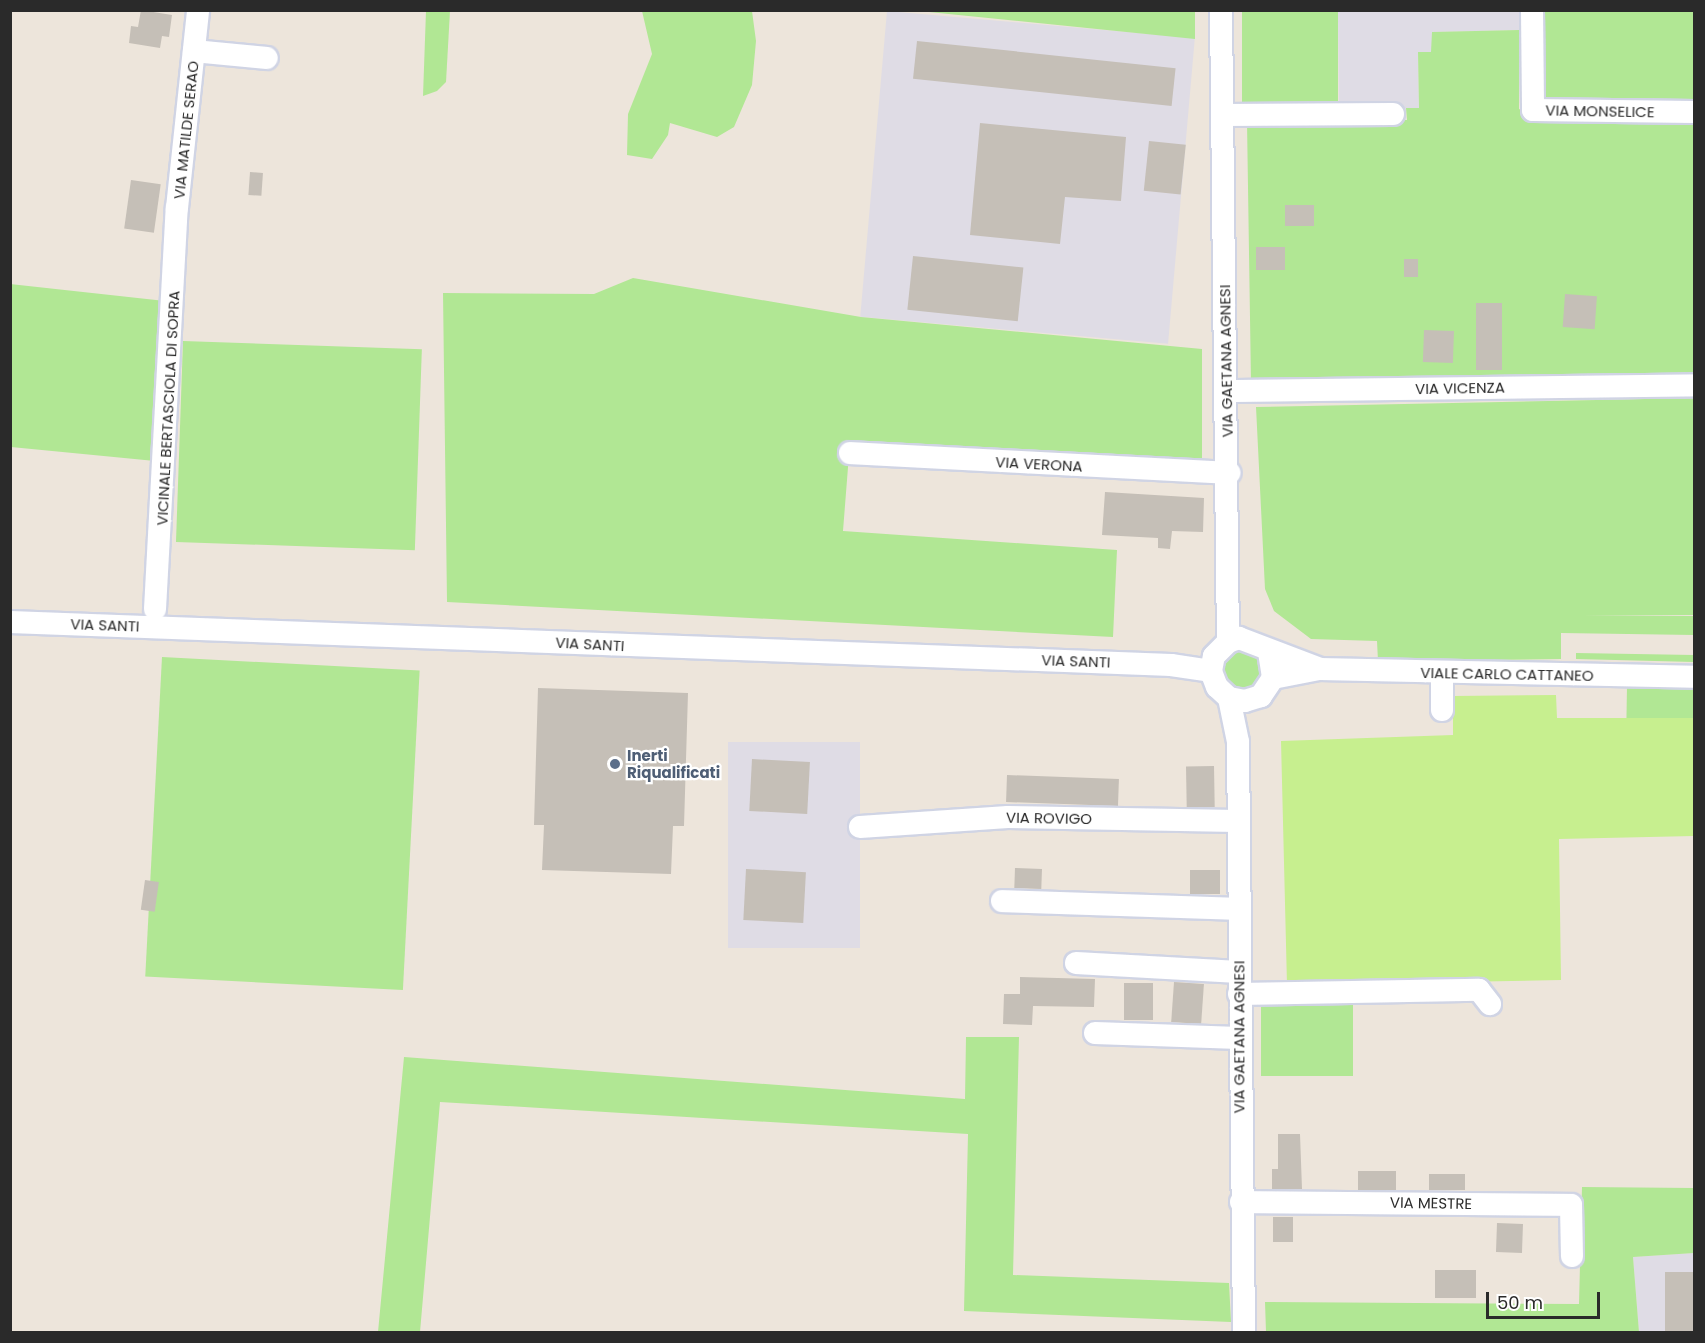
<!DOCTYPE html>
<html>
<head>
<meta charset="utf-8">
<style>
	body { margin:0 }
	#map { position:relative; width:1705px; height:1343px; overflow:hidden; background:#ede5db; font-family:Poppins,sans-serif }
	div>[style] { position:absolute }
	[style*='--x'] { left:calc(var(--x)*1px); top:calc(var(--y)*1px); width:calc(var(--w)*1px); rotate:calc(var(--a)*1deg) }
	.industrial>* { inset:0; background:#dfdce5; transform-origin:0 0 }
	.green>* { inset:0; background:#b1e794; transform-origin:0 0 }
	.round { border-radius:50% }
	.pitch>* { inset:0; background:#c7ef8f }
	.building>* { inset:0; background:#c5bfb7; transform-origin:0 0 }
	.roads { filter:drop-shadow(2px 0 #d0d4e4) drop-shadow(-2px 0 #d0d4e4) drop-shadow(0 2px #d0d4e4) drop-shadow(0 -2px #d0d4e4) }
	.minor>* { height:22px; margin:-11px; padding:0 11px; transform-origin:11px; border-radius:11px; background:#fff }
	.dots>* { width:16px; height:16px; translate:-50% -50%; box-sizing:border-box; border:3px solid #fff; border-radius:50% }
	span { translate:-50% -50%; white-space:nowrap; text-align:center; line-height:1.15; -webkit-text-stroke:4.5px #fff; paint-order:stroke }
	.street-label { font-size:15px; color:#2a2a2a }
	.service-label { font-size:15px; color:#4e5e75; font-weight:700 }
	.left { translate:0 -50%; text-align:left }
	.frame { position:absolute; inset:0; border:12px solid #2a2a2a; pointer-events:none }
	.scale { position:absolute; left:1486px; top:1292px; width:114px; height:27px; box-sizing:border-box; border:3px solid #2a2a2a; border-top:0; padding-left:8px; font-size:18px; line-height:21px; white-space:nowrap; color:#2a2a2a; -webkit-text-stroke:4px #fff; paint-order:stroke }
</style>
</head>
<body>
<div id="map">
	<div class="industrial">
		<i style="left:887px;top:11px;width:309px;height:307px;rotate:5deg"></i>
		<i style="clip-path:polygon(1338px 11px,1519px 11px,1519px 30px,1432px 32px,1432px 52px,1418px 53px,1419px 108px,1339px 109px)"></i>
		<i style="left:728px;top:742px;width:132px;height:206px"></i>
		<i style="clip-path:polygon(1694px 1253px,1694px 1332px,1639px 1332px,1633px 1257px)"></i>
	</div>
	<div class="green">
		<i style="clip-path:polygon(426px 11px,450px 11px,446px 82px,437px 91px,423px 96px)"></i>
		<i style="clip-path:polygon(642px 11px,752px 11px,756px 41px,752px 85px,734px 127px,717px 137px,670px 123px,668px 135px,652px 159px,627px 155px,628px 114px,652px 54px)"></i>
		<i style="clip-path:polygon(919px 11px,1195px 11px,1195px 39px)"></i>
		<i style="left:1242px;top:11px;width:96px;height:96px"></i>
		<i style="clip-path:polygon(1540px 11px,1694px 11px,1694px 376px,1251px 383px,1247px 122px,1407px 120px,1406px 108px,1419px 108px,1418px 52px,1431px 52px,1432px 32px,1519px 30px,1519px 109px,1532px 115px)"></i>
		<i style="clip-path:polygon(633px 278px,861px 317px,1202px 349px,1202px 460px,1126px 461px,850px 442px,843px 531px,1117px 550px,1113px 637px,447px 602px,443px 293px,594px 294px)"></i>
		<i style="clip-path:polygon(10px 284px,165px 301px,155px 461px,11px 447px)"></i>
		<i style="left:183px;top:341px;width:239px;height:201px;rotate:2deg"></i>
		<i style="clip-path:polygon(1694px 398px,1694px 615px,1583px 615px,1694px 616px,1694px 635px,1561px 633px,1561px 659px,1378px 661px,1377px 641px,1311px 639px,1274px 611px,1265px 589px,1256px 407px)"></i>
		<i class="round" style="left:1224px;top:649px;width:40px;height:40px"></i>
		<i style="clip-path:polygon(1576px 653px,1694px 655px,1694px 662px,1576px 659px)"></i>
		<i style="left:162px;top:657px;width:258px;height:320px;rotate:3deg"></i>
		<i style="left:1627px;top:687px;width:67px;height:31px;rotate:1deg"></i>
		<i style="left:1353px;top:1005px;width:71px;height:92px;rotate:90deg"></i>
		<i style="clip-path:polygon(966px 1037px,1019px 1037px,1013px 1275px,1229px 1283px,1231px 1322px,964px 1311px,968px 1134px,440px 1102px,420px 1332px,378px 1332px,404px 1057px,965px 1099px)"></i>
		<i style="clip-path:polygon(1582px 1187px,1694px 1188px,1694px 1253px,1633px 1257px,1639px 1332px,1266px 1332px,1265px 1302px,1579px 1304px)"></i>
	</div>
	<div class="pitch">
		<i style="clip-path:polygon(1556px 695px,1557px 718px,1694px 718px,1694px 836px,1559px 839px,1561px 980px,1287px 985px,1281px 741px,1453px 735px,1453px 696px)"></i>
	</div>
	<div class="building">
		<i style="clip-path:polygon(141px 10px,172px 15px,169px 37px,162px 36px,160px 48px,129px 43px,131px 26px,138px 27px)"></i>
		<i style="left:917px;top:41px;width:260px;height:38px;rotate:6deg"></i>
		<i style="clip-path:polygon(980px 123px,1126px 137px,1121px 201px,1065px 197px,1060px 244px,970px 235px)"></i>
		<i style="left:1149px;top:141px;width:37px;height:50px;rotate:6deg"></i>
		<i style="left:250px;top:172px;width:13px;height:23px;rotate:4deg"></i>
		<i style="left:131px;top:180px;width:30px;height:49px;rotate:8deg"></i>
		<i style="left:1314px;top:205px;width:21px;height:29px;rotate:90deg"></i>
		<i style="left:1256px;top:247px;width:29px;height:23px"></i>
		<i style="left:913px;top:256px;width:111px;height:54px;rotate:6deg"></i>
		<i style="left:1404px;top:259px;width:14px;height:18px"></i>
		<i style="left:1565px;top:294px;width:32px;height:33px;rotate:4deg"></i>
		<i style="left:1476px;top:303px;width:26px;height:67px"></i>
		<i style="left:1424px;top:330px;width:30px;height:32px;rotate:2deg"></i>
		<i style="clip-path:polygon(1105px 492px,1204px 498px,1203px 532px,1172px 531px,1170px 549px,1158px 548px,1158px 538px,1102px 535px)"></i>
		<i style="clip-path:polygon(538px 688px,688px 693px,684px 826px,673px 826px,671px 874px,542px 870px,544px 825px,534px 825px)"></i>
		<i style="left:752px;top:759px;width:58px;height:52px;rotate:3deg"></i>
		<i style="left:1214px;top:766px;width:41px;height:28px;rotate:89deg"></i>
		<i style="left:1007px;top:775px;width:112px;height:27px;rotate:2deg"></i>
		<i style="left:1015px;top:868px;width:27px;height:20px;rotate:2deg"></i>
		<i style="left:746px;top:869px;width:60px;height:51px;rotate:3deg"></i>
		<i style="left:1190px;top:870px;width:30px;height:24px"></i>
		<i style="left:145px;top:880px;width:14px;height:30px;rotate:8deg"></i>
		<i style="clip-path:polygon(1020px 977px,1095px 979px,1094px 1007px,1033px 1006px,1032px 1025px,1003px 1024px,1004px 994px,1020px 994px)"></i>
		<i style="left:1174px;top:982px;width:30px;height:40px;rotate:4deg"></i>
		<i style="left:1124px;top:983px;width:29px;height:37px"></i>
		<i style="clip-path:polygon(1278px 1134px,1300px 1134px,1302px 1189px,1272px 1189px,1272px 1169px,1278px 1169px)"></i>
		<i style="left:1396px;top:1171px;width:19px;height:38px;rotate:90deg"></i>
		<i style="left:1429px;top:1174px;width:36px;height:16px"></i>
		<i style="left:1273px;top:1217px;width:20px;height:25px"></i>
		<i style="left:1497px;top:1223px;width:26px;height:29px;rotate:2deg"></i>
		<i style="left:1435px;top:1270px;width:41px;height:28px"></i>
		<i style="left:1695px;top:1272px;width:60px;height:30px;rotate:90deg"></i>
	</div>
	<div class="roads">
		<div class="minor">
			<i style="--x:1221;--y:10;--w:632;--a:89.37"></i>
			<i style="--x:1532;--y:10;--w:100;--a:89.4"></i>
			<i style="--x:1533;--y:110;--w:161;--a:0.7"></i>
			<i style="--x:194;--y:51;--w:73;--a:5.5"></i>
			<i style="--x:1222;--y:115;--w:171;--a:-0.3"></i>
			<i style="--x:1226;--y:391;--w:468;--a:-0.7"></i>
			<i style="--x:850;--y:453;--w:380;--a:3"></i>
			<i style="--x:155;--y:609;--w:402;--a:-86.9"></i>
			<i style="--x:177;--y:208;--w:199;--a:-83.9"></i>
			<i style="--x:10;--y:622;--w:1162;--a:2.12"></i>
			<i style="--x:1171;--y:665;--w:40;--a:8.5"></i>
			<i style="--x:1269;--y:652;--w:26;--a:81"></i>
			<i style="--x:1273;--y:678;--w:22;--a:124"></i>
			<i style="--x:1261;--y:696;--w:17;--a:163"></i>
			<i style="--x:1245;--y:701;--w:16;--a:-169"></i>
			<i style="--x:1229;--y:698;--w:16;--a:-137"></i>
			<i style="--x:1217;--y:687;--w:17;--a:-111"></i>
			<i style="--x:1211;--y:671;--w:15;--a:-79"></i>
			<i style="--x:1214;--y:656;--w:20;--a:-45"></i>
			<i style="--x:1228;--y:642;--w:12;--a:-20"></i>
			<i style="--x:1239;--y:638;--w:85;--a:20.8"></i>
			<i style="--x:1442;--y:673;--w:37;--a:90"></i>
			<i style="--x:1273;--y:678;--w:47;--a:-11.1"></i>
			<i style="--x:1319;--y:669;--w:375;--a:1.2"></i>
			<i style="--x:1229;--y:698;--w:45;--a:78.4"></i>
			<i style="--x:1238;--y:742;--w:590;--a:89.42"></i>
			<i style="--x:860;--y:827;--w:148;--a:-3.9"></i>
			<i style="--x:1008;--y:817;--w:229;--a:1"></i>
			<i style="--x:1002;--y:901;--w:236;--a:1.9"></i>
			<i style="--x:1076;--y:963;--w:163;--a:3.2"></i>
			<i style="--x:1239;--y:994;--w:240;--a:-1"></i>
			<i style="--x:1479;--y:990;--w:18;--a:52"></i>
			<i style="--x:1095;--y:1033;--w:144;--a:2"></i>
			<i style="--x:1241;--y:1202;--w:330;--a:0.5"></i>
			<i style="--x:1571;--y:1205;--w:51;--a:88.9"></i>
		</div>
	</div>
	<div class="dots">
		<i style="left:615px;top:764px;background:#5c6f8a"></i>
	</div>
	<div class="street-label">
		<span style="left:1600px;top:111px;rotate:1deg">VIA MONSELICE</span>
		<span style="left:186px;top:130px;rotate:-84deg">VIA MATILDE SERAO</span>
		<span style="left:1226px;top:361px;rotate:-91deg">VIA GAETANA AGNESI</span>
		<span style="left:1460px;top:388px;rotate:-1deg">VIA VICENZA</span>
		<span style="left:168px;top:408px;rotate:-87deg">VICINALE BERTASCIOLA DI SOPRA</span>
		<span style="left:1039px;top:464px;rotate:3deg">VIA VERONA</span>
		<span style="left:105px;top:625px;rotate:2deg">VIA SANTI</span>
		<span style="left:590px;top:644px;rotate:3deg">VIA SANTI</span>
		<span style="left:1076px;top:661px;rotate:2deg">VIA SANTI</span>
		<span style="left:1507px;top:674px;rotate:1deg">VIALE CARLO CATTANEO</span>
		<span style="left:1049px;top:818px;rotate:1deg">VIA ROVIGO</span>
		<span style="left:1239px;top:1037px;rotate:-90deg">VIA GAETANA AGNESI</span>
		<span style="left:1431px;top:1203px;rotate:1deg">VIA MESTRE</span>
	</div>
	<div class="service-label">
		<span class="left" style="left:627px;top:764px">Inerti<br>Riqualificati</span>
	</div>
	<div class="frame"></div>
	<div class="scale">50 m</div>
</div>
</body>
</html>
